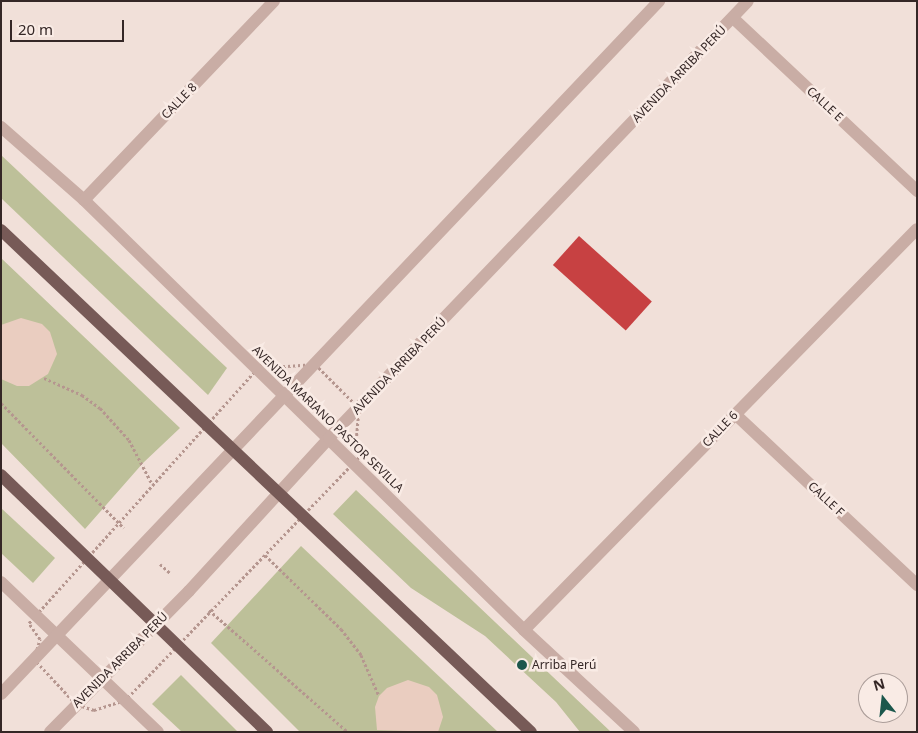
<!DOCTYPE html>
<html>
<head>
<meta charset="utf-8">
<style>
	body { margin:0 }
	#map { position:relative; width:918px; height:733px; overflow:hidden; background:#f1e0d9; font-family:"Noto Sans",sans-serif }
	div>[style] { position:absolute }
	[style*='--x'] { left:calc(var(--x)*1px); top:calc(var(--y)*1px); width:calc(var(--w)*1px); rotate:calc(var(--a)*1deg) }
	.green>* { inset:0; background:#bdc099 }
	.plaza>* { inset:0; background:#eacdc0 }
	.building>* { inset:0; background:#c74142; transform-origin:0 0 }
	.path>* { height:3px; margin-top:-1.5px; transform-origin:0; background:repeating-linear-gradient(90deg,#b5968f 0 2.5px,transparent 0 5px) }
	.minor>* { height:12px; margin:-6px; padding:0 6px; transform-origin:6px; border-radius:6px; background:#c9ada5 }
	.major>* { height:12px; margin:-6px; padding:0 6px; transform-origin:6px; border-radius:6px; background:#775a57 }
	.dots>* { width:14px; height:14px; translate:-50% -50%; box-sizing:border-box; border:2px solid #f9ebe5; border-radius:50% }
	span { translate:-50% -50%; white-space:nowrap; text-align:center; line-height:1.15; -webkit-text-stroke:5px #f9ebe5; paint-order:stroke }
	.street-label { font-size:12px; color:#352726 }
	.poi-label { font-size:12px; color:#352726 }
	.left { translate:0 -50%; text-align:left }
	.frame { position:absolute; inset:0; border:2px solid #352726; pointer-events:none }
	.north { position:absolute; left:858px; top:673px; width:50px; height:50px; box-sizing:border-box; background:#f9ebe5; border:1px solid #ab9d99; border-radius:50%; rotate:344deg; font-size:14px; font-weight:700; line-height:20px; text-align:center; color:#352726 }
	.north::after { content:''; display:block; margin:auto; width:18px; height:22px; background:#1c574c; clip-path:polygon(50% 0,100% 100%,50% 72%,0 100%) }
	.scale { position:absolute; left:10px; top:20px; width:114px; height:22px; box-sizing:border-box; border:2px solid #352726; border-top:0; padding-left:6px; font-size:15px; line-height:18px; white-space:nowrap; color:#352726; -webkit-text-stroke:4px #f9ebe5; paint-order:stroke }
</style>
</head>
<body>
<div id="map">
	<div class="green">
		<i style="clip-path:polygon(1px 155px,227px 368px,208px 395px,1px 198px)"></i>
		<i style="clip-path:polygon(1px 258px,180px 428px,143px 463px,85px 529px,1px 443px)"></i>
		<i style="clip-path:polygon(356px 490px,611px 732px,580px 732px,556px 702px,485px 636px,411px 588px,333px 514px)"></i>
		<i style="clip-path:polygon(1px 508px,55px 558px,33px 583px,1px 553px)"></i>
		<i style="clip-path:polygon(301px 546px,498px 732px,300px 732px,211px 643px)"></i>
		<i style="clip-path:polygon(181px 675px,238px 732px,182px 732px,152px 704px)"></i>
	</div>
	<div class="plaza">
		<i style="clip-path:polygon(21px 318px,42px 324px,50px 332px,57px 354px,48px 374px,29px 386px,17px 386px,1px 379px,1px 325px)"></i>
		<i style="clip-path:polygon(408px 680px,429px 687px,437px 695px,443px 717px,438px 732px,377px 730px,375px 707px,379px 696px,387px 688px)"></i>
	</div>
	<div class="building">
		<i style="left:579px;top:236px;width:98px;height:39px;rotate:42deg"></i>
	</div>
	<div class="path">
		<i style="--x:265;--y:360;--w:11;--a:41"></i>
		<i style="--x:273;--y:367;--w:42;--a:-4.1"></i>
		<i style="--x:315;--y:364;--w:62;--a:45"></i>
		<i style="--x:359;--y:408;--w:37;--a:95"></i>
		<i style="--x:356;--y:445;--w:11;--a:56"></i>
		<i style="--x:362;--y:454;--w:342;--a:133.9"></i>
		<i style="--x:125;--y:700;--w:33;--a:162"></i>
		<i style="--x:94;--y:710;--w:19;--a:-162"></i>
		<i style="--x:76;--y:704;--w:62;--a:-133"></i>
		<i style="--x:34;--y:659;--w:21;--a:-73"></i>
		<i style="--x:40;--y:639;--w:19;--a:-125"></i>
		<i style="--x:29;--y:623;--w:353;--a:-48.1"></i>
		<i style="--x:44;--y:378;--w:42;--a:24.1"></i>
		<i style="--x:82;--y:395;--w:22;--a:36"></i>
		<i style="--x:100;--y:408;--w:43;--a:47.8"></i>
		<i style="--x:129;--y:440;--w:50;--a:62.4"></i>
		<i style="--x:1;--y:403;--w:175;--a:45.5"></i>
		<i style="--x:265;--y:555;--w:106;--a:44.2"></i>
		<i style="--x:341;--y:629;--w:33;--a:52"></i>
		<i style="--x:361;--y:655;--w:45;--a:66.3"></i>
		<i style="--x:160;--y:564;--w:13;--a:42"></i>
		<i style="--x:209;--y:610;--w:185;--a:41.3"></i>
	</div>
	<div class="minor">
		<i style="--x:733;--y:18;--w:253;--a:43.2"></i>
		<i style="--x:1;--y:127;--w:111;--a:41.3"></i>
		<i style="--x:84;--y:200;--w:615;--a:44.34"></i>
		<i style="--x:524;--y:630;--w:150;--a:42.8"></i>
		<i style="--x:84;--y:200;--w:275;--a:-46.3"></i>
		<i style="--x:735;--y:414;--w:250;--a:43.2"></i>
		<i style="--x:1;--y:582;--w:217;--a:43.7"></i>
		<i style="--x:524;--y:630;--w:561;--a:-45.58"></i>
		<i style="--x:1;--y:694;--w:956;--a:-46.48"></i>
		<i style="--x:50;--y:732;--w:198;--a:-45.4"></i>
		<i style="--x:189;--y:591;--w:207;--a:-47.5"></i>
		<i style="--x:329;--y:438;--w:605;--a:-46.2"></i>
	</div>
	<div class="major">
		<i style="--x:1;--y:230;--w:730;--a:43.45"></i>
		<i style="--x:1;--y:475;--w:370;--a:44"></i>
	</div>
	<div class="dots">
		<i style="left:522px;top:665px;background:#1c574c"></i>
	</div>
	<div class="street-label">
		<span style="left:679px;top:74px;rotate:-46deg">AVENIDA ARRIBA PERÚ</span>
		<span style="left:179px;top:101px;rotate:-46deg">CALLE 8</span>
		<span style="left:825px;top:104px;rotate:43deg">CALLE E</span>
		<span style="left:399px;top:366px;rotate:-46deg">AVENIDA ARRIBA PERÚ</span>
		<span style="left:328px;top:419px;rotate:44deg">AVENIDA MARIANO PASTOR SEVILLA</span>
		<span style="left:720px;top:429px;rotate:-46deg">CALLE 6</span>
		<span style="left:826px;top:499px;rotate:43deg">CALLE F</span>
		<span style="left:120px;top:660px;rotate:-45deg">AVENIDA ARRIBA PERÚ</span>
	</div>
	<div class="poi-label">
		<span class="left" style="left:532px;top:665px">Arriba Perú</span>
	</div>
	<div class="frame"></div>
	<div class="north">N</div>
	<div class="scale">20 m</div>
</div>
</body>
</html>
